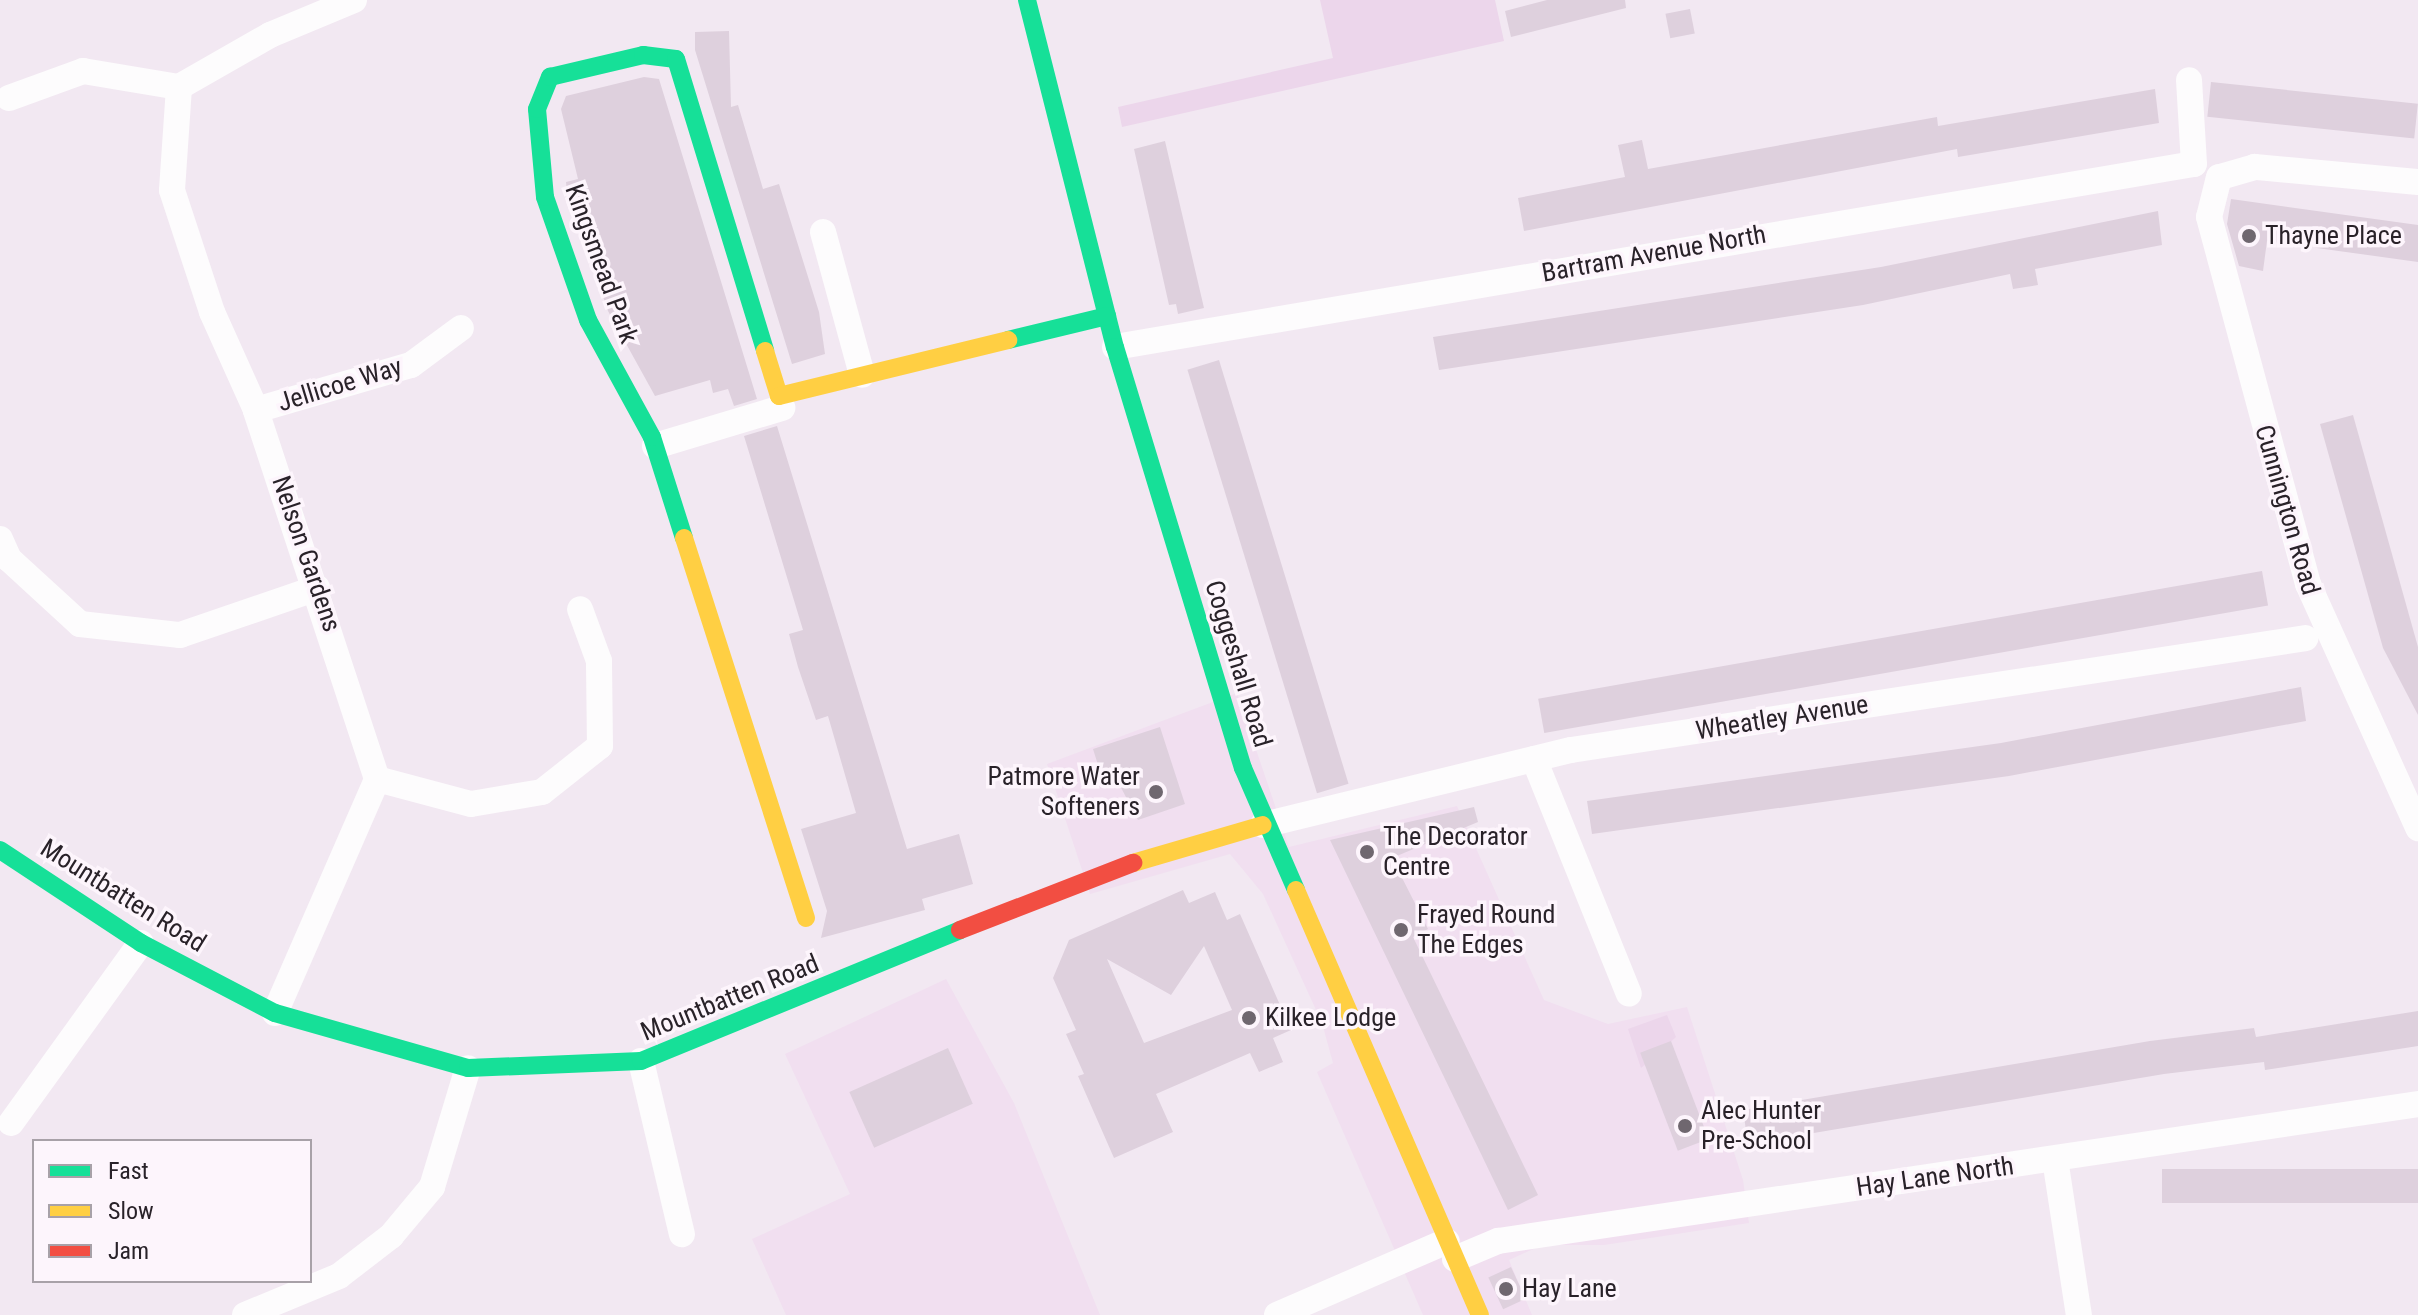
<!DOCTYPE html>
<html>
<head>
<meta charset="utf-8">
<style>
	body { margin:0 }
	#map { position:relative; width:2418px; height:1315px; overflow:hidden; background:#f2e8f2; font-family:"Roboto Condensed",sans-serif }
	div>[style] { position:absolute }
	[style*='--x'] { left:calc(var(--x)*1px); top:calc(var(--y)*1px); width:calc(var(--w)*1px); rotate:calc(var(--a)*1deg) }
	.built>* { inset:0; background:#f1dff0 }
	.green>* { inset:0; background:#ecd6eb }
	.building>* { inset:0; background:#ded0dd; transform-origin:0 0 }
	.street>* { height:26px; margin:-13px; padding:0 13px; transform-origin:13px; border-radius:13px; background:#fdfcfd }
	.fast>* { height:18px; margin:-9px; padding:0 9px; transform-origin:9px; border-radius:9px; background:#16e098 }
	.slow>* { height:18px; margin:-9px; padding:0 9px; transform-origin:9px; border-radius:9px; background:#ffcf43 }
	.jam>* { height:18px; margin:-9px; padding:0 9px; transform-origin:9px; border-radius:9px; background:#f24e42 }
	.dots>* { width:22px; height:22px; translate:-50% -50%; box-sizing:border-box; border:4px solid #fdf5fc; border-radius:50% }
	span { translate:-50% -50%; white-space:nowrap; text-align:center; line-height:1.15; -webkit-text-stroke:7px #fdf5fc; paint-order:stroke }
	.poi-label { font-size:26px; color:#292229 }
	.left { translate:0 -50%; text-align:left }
	.right { translate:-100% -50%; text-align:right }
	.street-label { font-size:26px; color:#292229 }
	.legend { position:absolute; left:32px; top:1139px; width:280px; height:144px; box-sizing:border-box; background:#fdf5fc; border:2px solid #a8a1a8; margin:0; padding:10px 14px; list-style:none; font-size:24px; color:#292229 }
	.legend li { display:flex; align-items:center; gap:16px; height:40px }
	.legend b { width:40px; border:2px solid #a8a1a8 }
</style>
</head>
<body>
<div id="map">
	<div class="built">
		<i style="clip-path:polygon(1237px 693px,1289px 847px,1457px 806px,1544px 1000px,1608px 1024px,1687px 1007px,1743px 1180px,1749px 1223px,1604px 1245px,1542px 1245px,1509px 1260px,1532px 1315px,1423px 1315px,1317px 1072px,1333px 1063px,1322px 1023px,1263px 894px,1230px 854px,1090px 894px,1047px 764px)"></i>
		<i style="clip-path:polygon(946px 979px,1014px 1103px,1100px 1315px,786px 1315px,752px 1239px,850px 1194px,785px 1054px)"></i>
	</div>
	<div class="green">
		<i style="clip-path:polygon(1320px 0,1495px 0,1504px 41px,1122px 127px,1118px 107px,1333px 58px)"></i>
		<i style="clip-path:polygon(1667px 1015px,1676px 1037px,1641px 1068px,1628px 1029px)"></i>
	</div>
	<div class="building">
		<i style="clip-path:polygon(1547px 0,1625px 0,1626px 8px,1511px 37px,1505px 11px)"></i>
		<i style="left:1690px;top:9px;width:25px;height:25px;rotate:79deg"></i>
		<i style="clip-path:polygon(729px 31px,731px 107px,738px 105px,763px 189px,779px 184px,819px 312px,825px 354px,792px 364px,695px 50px,695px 32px)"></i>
		<i style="clip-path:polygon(644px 77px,659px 79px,757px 399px,734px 406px,728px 389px,713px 393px,710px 380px,655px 396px,608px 311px,567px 192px,566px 182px,578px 179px,561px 109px,566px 96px)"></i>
		<i style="left:2211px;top:82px;width:208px;height:35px;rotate:6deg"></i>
		<i style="clip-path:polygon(2155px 89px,2159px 123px,1958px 157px,1957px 149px,1524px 231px,1518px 198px,1625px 177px,1618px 145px,1642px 140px,1648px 169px,1937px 117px,1938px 126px)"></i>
		<i style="clip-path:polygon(1165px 141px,1204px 308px,1178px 314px,1176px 304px,1169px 305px,1134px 149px)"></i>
		<i style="clip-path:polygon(2231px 199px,2418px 225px,2418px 262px,2267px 241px,2263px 271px,2239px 266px,2227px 224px)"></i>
		<i style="clip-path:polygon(2158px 211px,2162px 245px,2035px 269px,2038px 285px,2013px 289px,2010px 274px,1863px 305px,1439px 370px,1433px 337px,1881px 267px)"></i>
		<i style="left:1219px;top:360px;width:443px;height:33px;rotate:73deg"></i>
		<i style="clip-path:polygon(2353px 415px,2418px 647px,2418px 715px,2383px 648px,2320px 424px)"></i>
		<i style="clip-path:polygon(777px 426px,907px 849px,959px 834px,973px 884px,922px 899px,925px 910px,821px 938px,827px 911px,801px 829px,856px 813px,828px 716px,816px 720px,798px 667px,789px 634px,803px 630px,744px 436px)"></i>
		<i style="left:2262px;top:571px;width:35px;height:735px;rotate:80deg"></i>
		<i style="clip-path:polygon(2301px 687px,2306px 721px,2009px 776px,1592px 834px,1587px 801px,2001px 743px)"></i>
		<i style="clip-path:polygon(1160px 727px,1185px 804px,1138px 820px,1117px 780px,1104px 784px,1093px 749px)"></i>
		<i style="clip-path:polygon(1474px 807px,1478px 822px,1392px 858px,1428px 929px,1413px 937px,1538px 1195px,1508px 1210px,1330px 840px)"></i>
		<i style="clip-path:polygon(evenodd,1183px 890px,1189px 903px,1215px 892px,1227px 920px,1240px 914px,1291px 1030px,1273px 1038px,1283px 1062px,1259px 1072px,1250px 1053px,1156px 1094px,1173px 1132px,1114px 1158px,1078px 1076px,1084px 1074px,1066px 1034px,1076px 1030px,1053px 978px,1069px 940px,1183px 890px,1204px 946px,1232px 1010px,1144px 1043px,1107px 959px,1171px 995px,1204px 946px)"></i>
		<i style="clip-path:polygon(2418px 1011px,2418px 1046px,2265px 1070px,2264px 1062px,2164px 1074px,1748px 1144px,1743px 1110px,2150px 1041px,2254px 1028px,2256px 1037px)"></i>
		<i style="left:1671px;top:1041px;width:105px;height:33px;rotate:69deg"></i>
		<i style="left:948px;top:1048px;width:61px;height:108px;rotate:66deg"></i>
		<i style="left:2418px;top:1169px;width:34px;height:256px;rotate:90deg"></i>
		<i style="left:1511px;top:1267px;width:35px;height:25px;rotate:65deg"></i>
	</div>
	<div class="street">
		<i style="--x:9;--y:98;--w:79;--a:-20"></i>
		<i style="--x:83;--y:71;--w:97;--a:9.5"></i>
		<i style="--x:2418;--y:182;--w:164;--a:-174.7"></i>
		<i style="--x:2255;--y:167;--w:37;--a:164"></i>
		<i style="--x:2219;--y:177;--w:41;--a:104"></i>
		<i style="--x:2209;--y:217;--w:380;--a:74.9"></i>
		<i style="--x:2308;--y:584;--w:268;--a:65.7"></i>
		<i style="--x:823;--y:232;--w:148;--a:74.7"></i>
		<i style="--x:1115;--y:347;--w:1094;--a:-9.63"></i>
		<i style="--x:2194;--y:164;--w:84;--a:-93.4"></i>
		<i style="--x:256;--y:410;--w:161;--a:-16.2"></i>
		<i style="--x:411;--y:365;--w:62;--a:-36.5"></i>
		<i style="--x:655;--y:446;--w:133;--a:-16.7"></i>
		<i style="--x:0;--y:539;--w:22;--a:66"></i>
		<i style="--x:9;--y:559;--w:96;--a:42.5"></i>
		<i style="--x:80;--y:624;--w:101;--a:6.3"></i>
		<i style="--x:180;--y:635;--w:145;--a:-18.9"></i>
		<i style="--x:1534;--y:759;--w:253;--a:68"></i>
		<i style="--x:377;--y:779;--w:97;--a:14.9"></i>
		<i style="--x:471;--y:804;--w:72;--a:-9.6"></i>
		<i style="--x:542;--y:792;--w:74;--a:-38.4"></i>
		<i style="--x:600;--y:746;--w:85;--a:-90.7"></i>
		<i style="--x:599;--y:661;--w:55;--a:-110.1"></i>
		<i style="--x:1263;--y:825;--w:317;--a:-13.7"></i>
		<i style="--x:1571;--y:750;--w:743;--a:-8.66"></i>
		<i style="--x:275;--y:1013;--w:255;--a:-66.4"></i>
		<i style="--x:377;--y:779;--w:388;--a:-108.2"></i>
		<i style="--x:256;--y:410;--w:107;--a:-114.2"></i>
		<i style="--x:212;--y:312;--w:128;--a:-108.2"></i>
		<i style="--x:172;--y:190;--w:103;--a:-86.1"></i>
		<i style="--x:179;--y:87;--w:105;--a:-29.7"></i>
		<i style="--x:270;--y:35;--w:91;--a:-22.6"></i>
		<i style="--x:641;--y:1061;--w:178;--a:76.7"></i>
		<i style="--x:11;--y:1123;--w:222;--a:-54.2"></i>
		<i style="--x:2055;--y:1159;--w:158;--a:81.3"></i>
		<i style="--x:1455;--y:1259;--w:47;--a:-22.7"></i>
		<i style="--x:1498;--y:1241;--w:930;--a:-8.47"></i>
		<i style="--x:245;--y:1315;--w:102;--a:-22.5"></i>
		<i style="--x:339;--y:1276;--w:66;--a:-37.6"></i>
		<i style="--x:391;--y:1236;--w:64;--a:-50.1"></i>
		<i style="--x:432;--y:1187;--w:124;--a:-73.2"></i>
		<i style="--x:1277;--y:1315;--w:185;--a:-23.5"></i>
	</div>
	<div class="fast">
		<i style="--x:1027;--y:0;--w:358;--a:75.8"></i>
		<i style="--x:1115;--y:347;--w:440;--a:73.1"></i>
		<i style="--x:1243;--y:768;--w:133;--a:66.5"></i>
		<i style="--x:1008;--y:340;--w:102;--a:-13.6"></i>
		<i style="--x:684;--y:538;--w:106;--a:-107.6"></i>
		<i style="--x:652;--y:437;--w:133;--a:-118.7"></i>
		<i style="--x:588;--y:320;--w:130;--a:-109.3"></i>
		<i style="--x:545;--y:197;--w:88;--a:-95.2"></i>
		<i style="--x:537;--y:109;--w:35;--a:-68"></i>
		<i style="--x:550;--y:77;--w:96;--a:-13.3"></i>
		<i style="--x:643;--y:55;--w:33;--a:7"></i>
		<i style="--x:676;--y:59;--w:305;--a:73"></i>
		<i style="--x:0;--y:850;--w:169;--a:33.4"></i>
		<i style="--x:141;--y:943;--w:151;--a:27.6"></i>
		<i style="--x:275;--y:1013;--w:201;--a:15.9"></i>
		<i style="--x:468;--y:1068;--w:173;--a:-2.3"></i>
		<i style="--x:641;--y:1061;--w:345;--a:-22.3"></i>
	</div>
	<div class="slow">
		<i style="--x:765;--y:351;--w:47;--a:72.7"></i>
		<i style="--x:779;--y:396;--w:236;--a:-13.7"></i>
		<i style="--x:684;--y:538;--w:399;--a:72.2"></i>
		<i style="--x:1133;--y:863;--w:135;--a:-16.3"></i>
		<i style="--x:1296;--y:890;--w:463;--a:66.6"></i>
	</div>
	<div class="jam">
		<i style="--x:960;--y:930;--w:186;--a:-21.2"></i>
	</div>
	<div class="dots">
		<i style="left:2249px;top:236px;background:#6f676f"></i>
		<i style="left:1156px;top:792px;background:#6f676f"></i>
		<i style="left:1367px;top:852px;background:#6f676f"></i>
		<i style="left:1401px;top:930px;background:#6f676f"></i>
		<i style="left:1249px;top:1018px;background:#6f676f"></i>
		<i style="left:1685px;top:1126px;background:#6f676f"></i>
		<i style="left:1506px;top:1289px;background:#6f676f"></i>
	</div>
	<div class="poi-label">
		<span class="left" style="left:2265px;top:236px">Thayne Place</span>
		<span class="right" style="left:1140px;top:792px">Patmore Water<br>Softeners</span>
		<span class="left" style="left:1383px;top:852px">The Decorator<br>Centre</span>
		<span class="left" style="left:1417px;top:930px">Frayed Round<br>The Edges</span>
		<span class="left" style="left:1265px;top:1018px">Kilkee Lodge</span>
		<span class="left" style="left:1701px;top:1126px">Alec Hunter<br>Pre-School</span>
		<span class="left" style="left:1522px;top:1289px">Hay Lane</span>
	</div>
	<div class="street-label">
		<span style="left:1654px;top:254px;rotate:-10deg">Bartram Avenue North</span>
		<span style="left:601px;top:264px;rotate:70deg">Kingsmead Park</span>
		<span style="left:340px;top:385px;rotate:-17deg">Jellicoe Way</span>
		<span style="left:2287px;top:510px;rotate:74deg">Cunnington Road</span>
		<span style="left:306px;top:554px;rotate:71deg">Nelson Gardens</span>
		<span style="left:1238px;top:664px;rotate:73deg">Coggeshall Road</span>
		<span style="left:1782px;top:718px;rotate:-9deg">Wheatley Avenue</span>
		<span style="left:123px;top:896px;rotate:32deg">Mountbatten Road</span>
		<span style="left:730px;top:998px;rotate:-22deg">Mountbatten Road</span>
		<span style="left:1935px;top:1177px;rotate:-8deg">Hay Lane North</span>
	</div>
	<ul class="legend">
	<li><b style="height:10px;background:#16e098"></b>Fast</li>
	<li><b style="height:10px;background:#ffcf43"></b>Slow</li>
	<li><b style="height:10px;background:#f24e42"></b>Jam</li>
	</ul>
</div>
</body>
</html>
